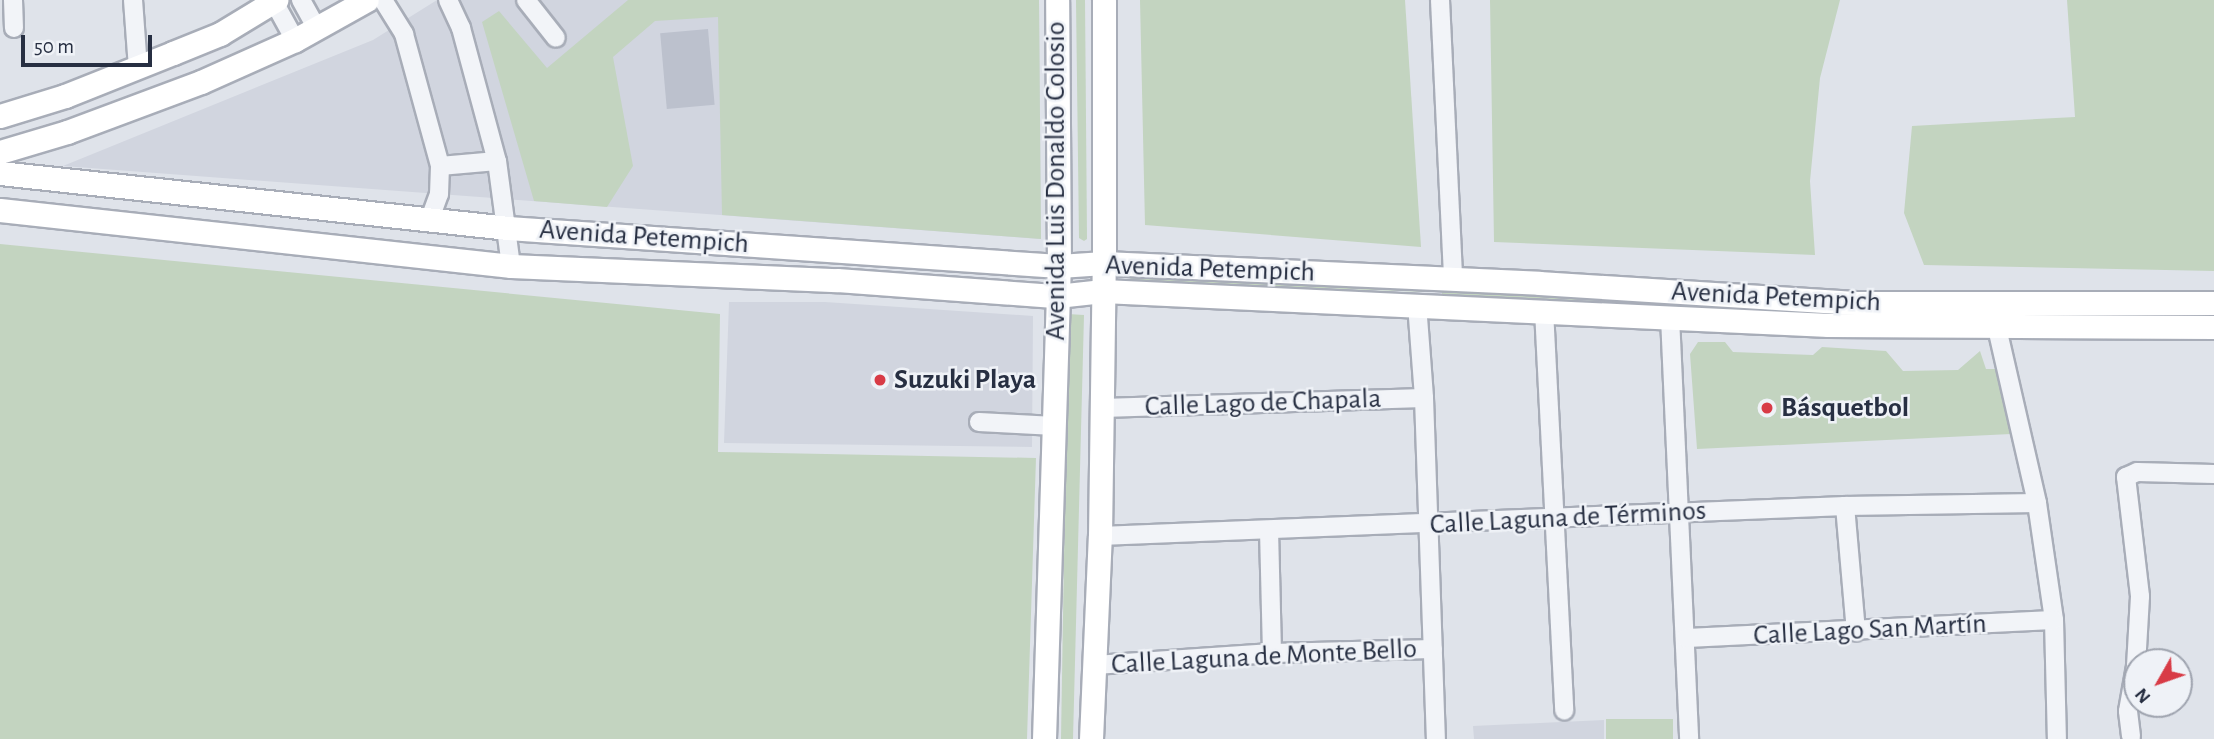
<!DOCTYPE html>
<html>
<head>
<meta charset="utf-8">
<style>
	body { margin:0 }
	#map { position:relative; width:2214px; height:739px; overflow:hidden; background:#dfe3ea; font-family:"Alegreya Sans",sans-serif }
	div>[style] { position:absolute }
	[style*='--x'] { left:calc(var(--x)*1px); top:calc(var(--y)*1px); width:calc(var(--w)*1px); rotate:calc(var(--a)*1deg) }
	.built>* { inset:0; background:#d1d5df }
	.green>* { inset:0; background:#c3d4c0; transform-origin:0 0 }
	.building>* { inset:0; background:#bcc1cd; transform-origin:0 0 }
	.roads { filter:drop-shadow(2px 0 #a8adb8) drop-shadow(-2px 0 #a8adb8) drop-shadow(0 2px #a8adb8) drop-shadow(0 -2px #a8adb8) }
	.minor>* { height:18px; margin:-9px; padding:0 9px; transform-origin:9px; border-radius:9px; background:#f2f4f8 }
	.major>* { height:23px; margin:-11.5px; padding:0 11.5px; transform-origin:11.5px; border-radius:11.5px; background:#fff }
	.dots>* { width:19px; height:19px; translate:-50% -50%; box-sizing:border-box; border:4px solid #eff2f7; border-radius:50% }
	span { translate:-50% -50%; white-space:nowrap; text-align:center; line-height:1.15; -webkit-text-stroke:5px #eff2f7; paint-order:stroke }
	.street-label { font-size:28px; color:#272f42 }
	.poi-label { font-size:28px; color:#272f42; font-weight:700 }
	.left { translate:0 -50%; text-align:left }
	.north { position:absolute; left:2123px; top:648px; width:70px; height:70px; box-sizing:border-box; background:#eff2f7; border:2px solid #9fa4af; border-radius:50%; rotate:230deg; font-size:19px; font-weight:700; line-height:28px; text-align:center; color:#272f42 }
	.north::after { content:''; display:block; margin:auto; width:24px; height:32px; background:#d83b46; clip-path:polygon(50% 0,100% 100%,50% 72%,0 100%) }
	.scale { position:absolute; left:21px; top:35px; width:131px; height:32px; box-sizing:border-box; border:4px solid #272f42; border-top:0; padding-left:9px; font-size:21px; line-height:24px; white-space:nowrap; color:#272f42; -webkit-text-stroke:5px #eff2f7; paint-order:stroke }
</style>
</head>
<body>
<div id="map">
	<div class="built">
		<i style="clip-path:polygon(437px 0,1039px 0,1041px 239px,63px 166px,373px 40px)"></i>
		<i style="clip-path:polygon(729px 302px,825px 302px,1033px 316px,1032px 447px,724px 443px)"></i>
		<i style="clip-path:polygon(1604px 720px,1604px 739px,1474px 739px,1473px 726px)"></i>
	</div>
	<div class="green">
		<i style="clip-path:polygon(628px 0,1039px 0,1041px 239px,722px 215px,718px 17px,655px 21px,613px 57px,633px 166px,607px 207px,534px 201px,482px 22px,499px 11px,547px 68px)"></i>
		<i style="clip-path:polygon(1076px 0,1085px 0,1087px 239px,1084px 241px,1079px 238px)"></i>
		<i style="clip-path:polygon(1140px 0,1405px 0,1421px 247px,1145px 225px)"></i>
		<i style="clip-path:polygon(1490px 0,1840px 0,1820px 78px,1810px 181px,1815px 255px,1494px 242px)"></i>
		<i style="clip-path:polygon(2067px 0,2214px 0,2214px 271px,1924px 265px,1904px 213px,1912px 126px,2075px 117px)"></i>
		<i style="clip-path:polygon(0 244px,720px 314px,718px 452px,1036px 458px,1027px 739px,0 739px)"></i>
		<i style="clip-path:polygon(1133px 276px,1425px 290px,1425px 292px,1132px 281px,1130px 278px)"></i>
		<i style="clip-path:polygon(1442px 291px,1642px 301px,1642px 303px,1442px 294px)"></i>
		<i style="clip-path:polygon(1657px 302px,1748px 306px,1820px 311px,1657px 305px)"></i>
		<i style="clip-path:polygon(1068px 314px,1084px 315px,1073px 739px,1061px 739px)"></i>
		<i style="clip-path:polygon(1698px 342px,1725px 342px,1733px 352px,1813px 355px,1822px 347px,1886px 351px,1903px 371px,1958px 370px,1980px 351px,1986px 369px,1996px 369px,2011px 434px,1697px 449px,1690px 354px)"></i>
		<i style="left:1673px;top:719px;width:20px;height:67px;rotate:90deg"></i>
	</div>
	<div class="building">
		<i style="left:708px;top:29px;width:76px;height:48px;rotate:85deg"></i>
	</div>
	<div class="roads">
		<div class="minor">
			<i style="--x:13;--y:0;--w:28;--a:88"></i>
			<i style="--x:133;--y:0;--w:68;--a:85.8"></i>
			<i style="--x:273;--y:0;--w:46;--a:61.2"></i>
			<i style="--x:301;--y:0;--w:33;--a:61"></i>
			<i style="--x:383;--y:0;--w:40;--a:58"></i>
			<i style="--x:404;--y:34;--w:137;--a:74.7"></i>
			<i style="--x:440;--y:166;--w:28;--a:92"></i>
			<i style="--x:439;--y:194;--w:27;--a:110"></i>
			<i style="--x:448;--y:0;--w:31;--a:65"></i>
			<i style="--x:461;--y:28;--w:138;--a:74.9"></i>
			<i style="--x:497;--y:161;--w:106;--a:82.4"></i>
			<i style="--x:526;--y:0;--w:48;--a:51.7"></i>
			<i style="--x:1440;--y:0;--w:280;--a:87.3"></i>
			<i style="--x:440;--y:166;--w:57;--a:-5"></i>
			<i style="--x:1417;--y:304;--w:94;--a:85.7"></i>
			<i style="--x:1424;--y:398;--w:341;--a:88"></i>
			<i style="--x:1544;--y:310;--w:401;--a:87.1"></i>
			<i style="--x:1670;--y:317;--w:422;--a:87.4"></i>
			<i style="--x:1997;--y:328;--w:180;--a:77.1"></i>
			<i style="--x:2037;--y:503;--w:118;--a:81.7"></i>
			<i style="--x:2054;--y:620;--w:119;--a:88.6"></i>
			<i style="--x:1102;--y:408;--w:322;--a:-1.8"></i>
			<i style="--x:979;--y:422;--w:76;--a:3"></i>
			<i style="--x:1845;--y:506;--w:126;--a:85"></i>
			<i style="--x:1269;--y:530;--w:123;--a:88.6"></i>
			<i style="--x:1100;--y:536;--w:746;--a:-2.31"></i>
			<i style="--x:1845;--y:506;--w:192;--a:-0.9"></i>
			<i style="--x:1686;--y:638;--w:368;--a:-2.8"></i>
			<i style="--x:1095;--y:665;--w:177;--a:-3.9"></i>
			<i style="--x:1272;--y:653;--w:161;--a:-1.4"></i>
			<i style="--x:2131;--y:736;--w:25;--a:-97"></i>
			<i style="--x:2128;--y:711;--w:46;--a:-79.9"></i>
			<i style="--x:2136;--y:666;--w:70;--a:-86.7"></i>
			<i style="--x:2140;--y:596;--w:120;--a:-96.7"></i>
			<i style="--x:2126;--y:477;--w:12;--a:-24"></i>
			<i style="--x:2137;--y:472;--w:77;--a:1.5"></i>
		</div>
		<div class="major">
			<i style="--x:0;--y:116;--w:68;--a:-17.1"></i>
			<i style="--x:65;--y:96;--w:116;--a:-21.7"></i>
			<i style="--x:173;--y:53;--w:51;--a:-22"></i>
			<i style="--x:220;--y:34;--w:66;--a:-31.3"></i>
			<i style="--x:0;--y:152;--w:70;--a:-16.6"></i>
			<i style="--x:67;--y:132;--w:143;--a:-20.5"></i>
			<i style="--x:201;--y:82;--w:103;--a:-24.1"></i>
			<i style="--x:295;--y:40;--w:82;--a:-29.1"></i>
			<i style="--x:0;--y:173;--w:511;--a:6.18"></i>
			<i style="--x:508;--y:228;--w:552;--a:3.95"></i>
			<i style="--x:1059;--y:266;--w:45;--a:-3.8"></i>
			<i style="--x:1104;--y:263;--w:435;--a:2.6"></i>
			<i style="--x:1539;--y:283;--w:321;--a:3.6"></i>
			<i style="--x:1859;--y:303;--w:355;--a:0"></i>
			<i style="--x:0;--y:210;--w:514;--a:6.25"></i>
			<i style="--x:511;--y:266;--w:326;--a:2.5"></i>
			<i style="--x:837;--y:280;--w:221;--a:4.2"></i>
			<i style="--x:1057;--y:296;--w:46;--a:-6.2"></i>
			<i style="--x:1103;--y:291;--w:726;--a:2.69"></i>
			<i style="--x:1828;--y:325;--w:386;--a:0.3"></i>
			<i style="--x:1044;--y:739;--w:473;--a:-88.2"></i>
			<i style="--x:1059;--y:266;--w:266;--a:-90.4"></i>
			<i style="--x:1091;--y:739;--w:203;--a:-87.5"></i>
			<i style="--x:1100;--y:536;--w:273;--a:-89.2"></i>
			<i style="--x:1104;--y:263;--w:263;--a:-90"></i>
		</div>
	</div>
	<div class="dots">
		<i style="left:880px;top:380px;background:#d83b46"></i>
		<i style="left:1767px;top:408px;background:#d83b46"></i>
	</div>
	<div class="street-label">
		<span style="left:1056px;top:181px;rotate:-90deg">Avenida Luis Donaldo Colosio</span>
		<span style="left:644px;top:237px;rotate:4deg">Avenida Petempich</span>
		<span style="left:1210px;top:269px;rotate:2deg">Avenida Petempich</span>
		<span style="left:1776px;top:297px;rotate:3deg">Avenida Petempich</span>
		<span style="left:1263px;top:403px;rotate:-2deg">Calle Lago de Chapala</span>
		<span style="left:1568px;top:518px;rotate:-3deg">Calle Laguna de Términos</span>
		<span style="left:1870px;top:630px;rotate:-3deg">Calle Lago San Martín</span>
		<span style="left:1264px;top:657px;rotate:-3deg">Calle Laguna de Monte Bello</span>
	</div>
	<div class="poi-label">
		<span class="left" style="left:894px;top:380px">Suzuki Playa</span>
		<span class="left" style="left:1781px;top:408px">Básquetbol</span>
	</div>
	<div class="north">N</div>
	<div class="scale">50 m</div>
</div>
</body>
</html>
